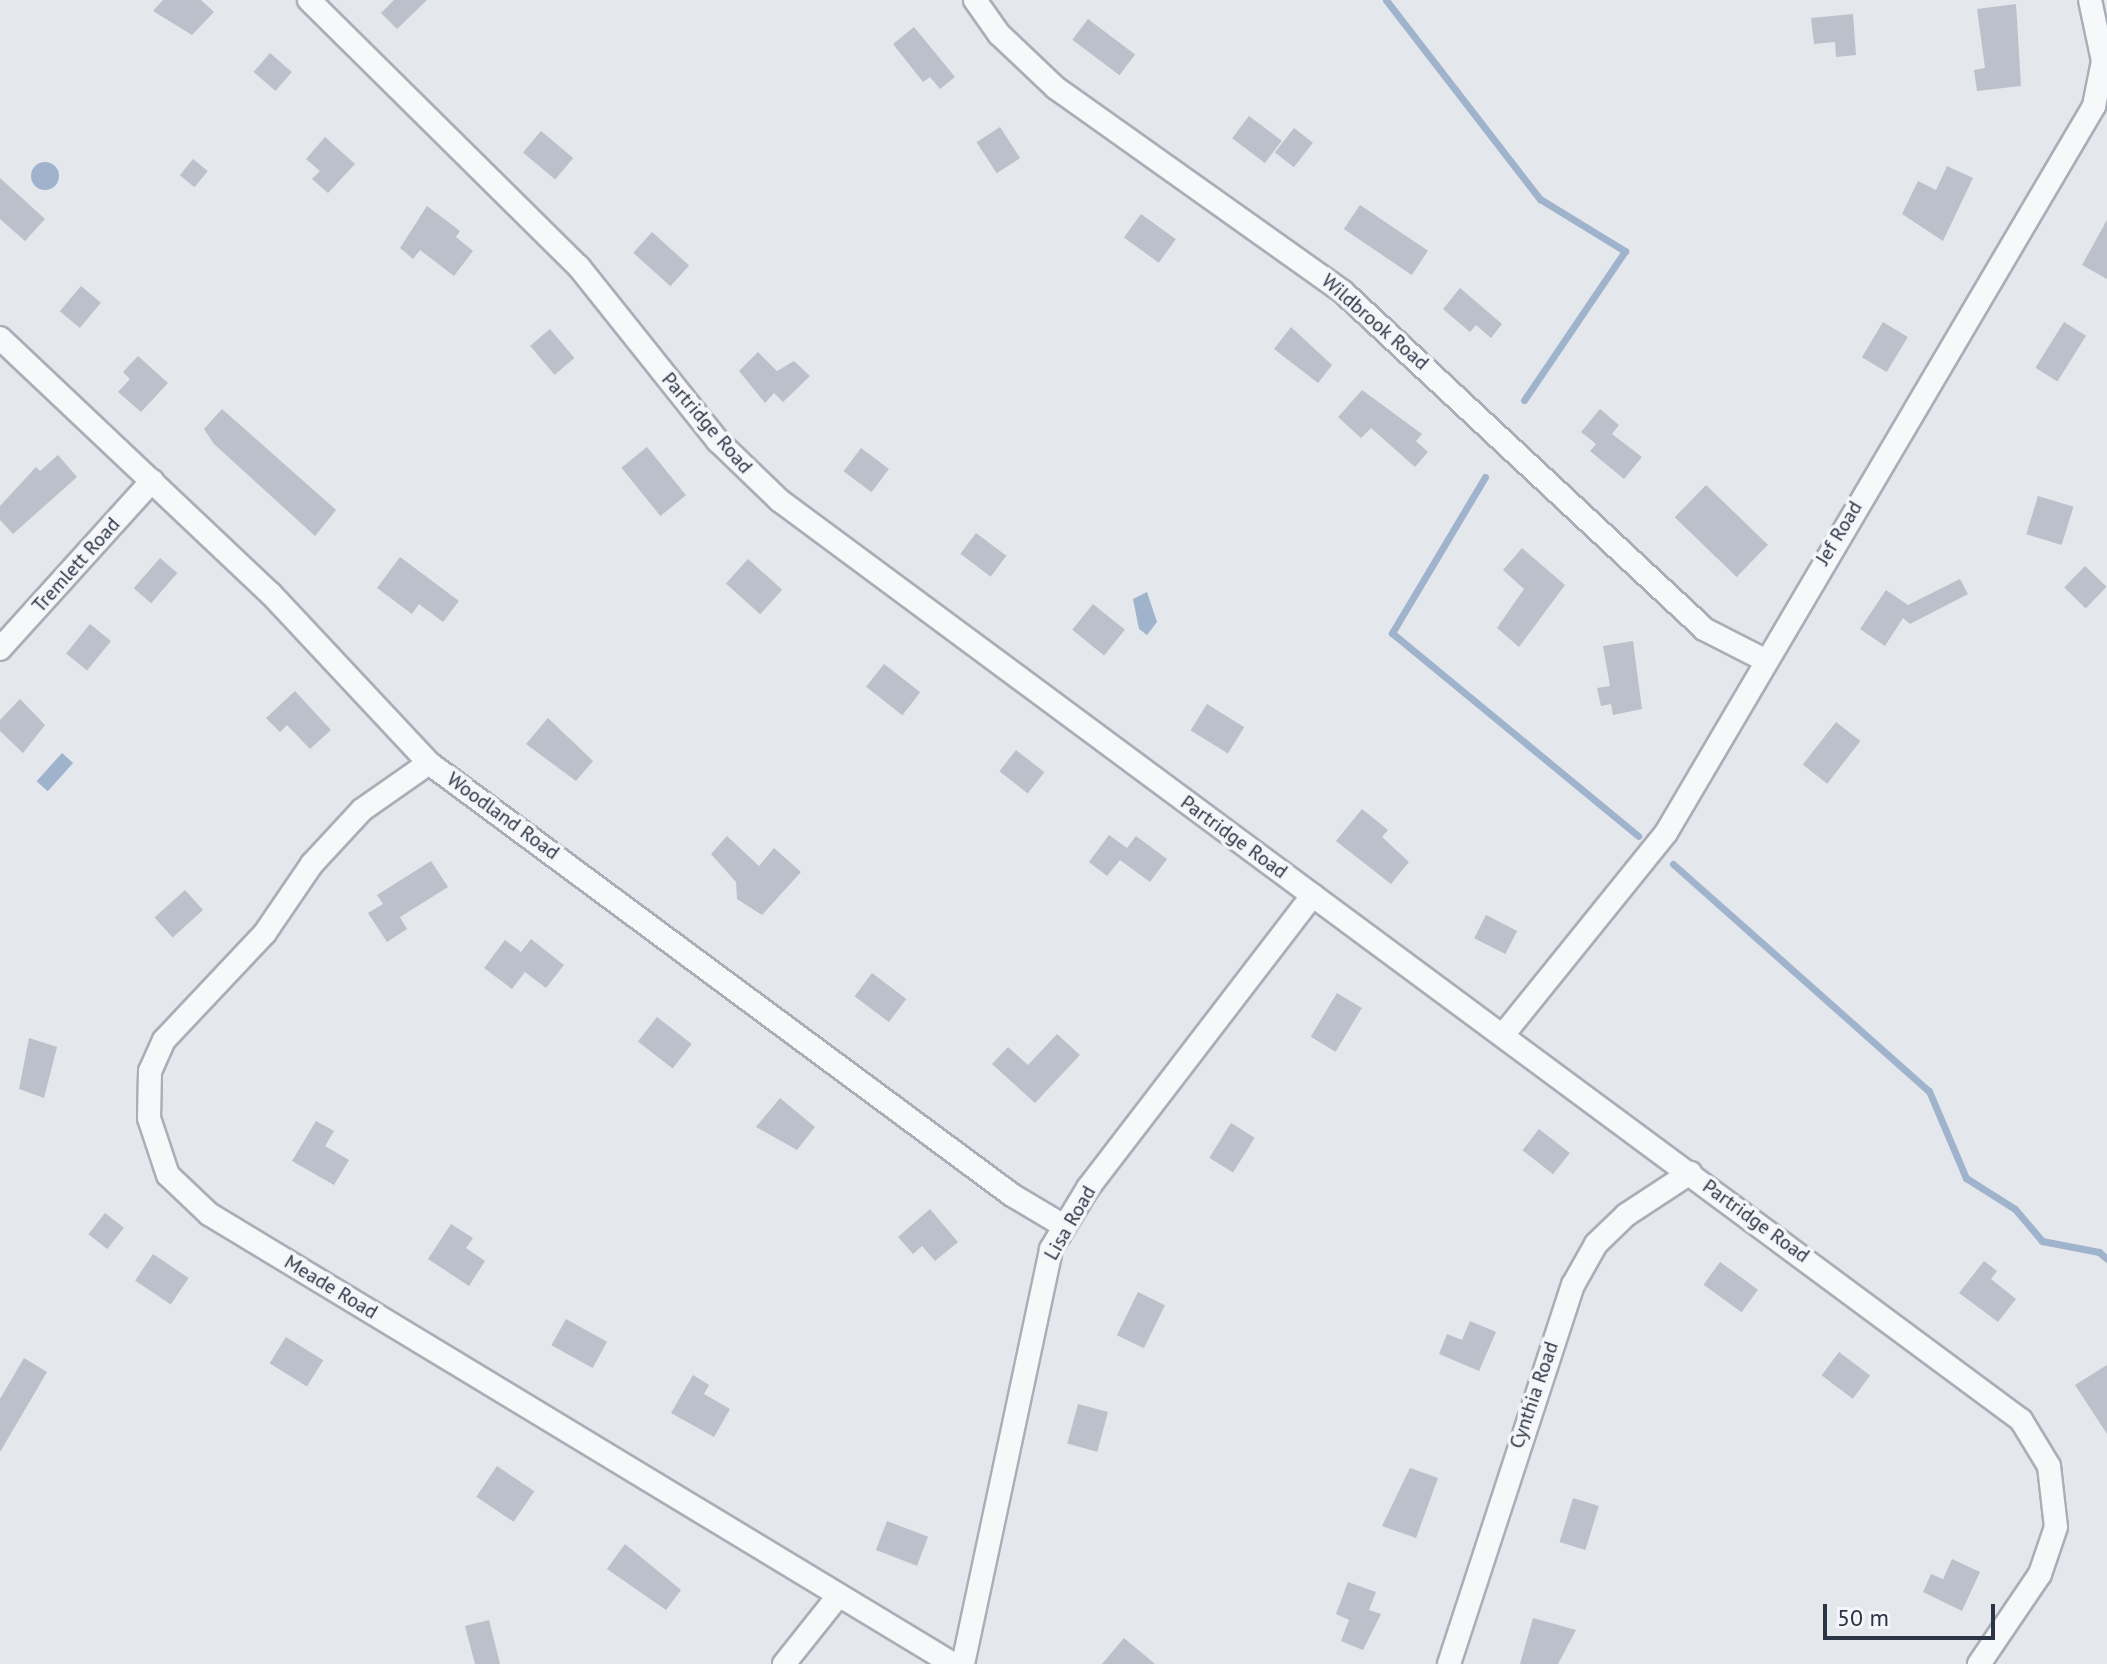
<!DOCTYPE html>
<html>
<head>
<meta charset="utf-8">
<style>
	body { margin:0 }
	#map { position:relative; width:2107px; height:1664px; overflow:hidden; background:#e4e7ec; font-family:"PT Sans",sans-serif }
	div>[style] { position:absolute }
	[style*='--x'] { left:calc(var(--x)*1px); top:calc(var(--y)*1px); width:calc(var(--w)*1px); rotate:calc(var(--a)*1deg) }
	.water>* { inset:0; background:#9fb4cc; transform-origin:0 0 }
	.round { border-radius:50% }
	.stream>* { height:7px; margin:-3.5px; padding:0 3.5px; transform-origin:3.5px; border-radius:3.5px; background:#9fb4cc }
	.building>* { inset:0; background:#bbc0ca; transform-origin:0 0 }
	.roads { filter:drop-shadow(2px 0 #a9aeb7) drop-shadow(-2px 0 #a9aeb7) drop-shadow(0 2px #a9aeb7) drop-shadow(0 -2px #a9aeb7) }
	.minor>* { height:22px; margin:-11px; padding:0 11px; transform-origin:11px; border-radius:11px; background:#f7f8fa }
	span { translate:-50% -50%; white-space:nowrap; text-align:center; line-height:1.15; -webkit-text-stroke:7px #f4f6f9; paint-order:stroke }
	.street-label { font-size:20px; color:#2b3445 }
	.scale { position:absolute; left:1823px; top:1604px; width:172px; height:36px; box-sizing:border-box; border:4px solid #2b3445; border-top:0; padding-left:10px; font-size:24px; line-height:28px; white-space:nowrap; color:#2b3445; -webkit-text-stroke:6px #f4f6f9; paint-order:stroke }
</style>
</head>
<body>
<div id="map">
	<div class="water">
		<i class="round" style="left:31px;top:162px;width:28px;height:28px"></i>
		<i style="clip-path:polygon(1147px 592px,1157px 622px,1147px 635px,1139px 629px,1133px 599px)"></i>
		<i style="left:62px;top:753px;width:15px;height:38px;rotate:42deg"></i>
	</div>
	<div class="stream">
		<i style="--x:1386;--y:0;--w:252;--a:52.3"></i>
		<i style="--x:1540;--y:199;--w:100;--a:31.5"></i>
		<i style="--x:1625;--y:251;--w:180;--a:124.1"></i>
		<i style="--x:1485;--y:477;--w:182;--a:120.8"></i>
		<i style="--x:1392;--y:633;--w:319;--a:39.5"></i>
		<i style="--x:1673;--y:864;--w:342;--a:41.6"></i>
		<i style="--x:1929;--y:1091;--w:95;--a:67"></i>
		<i style="--x:1966;--y:1178;--w:58;--a:32.3"></i>
		<i style="--x:2015;--y:1209;--w:42;--a:49.8"></i>
		<i style="--x:2042;--y:1241;--w:58;--a:10.9"></i>
		<i style="--x:2099;--y:1252;--w:11;--a:41"></i>
	</div>
	<div class="building">
		<i style="clip-path:polygon(163px 0,201px 0,214px 12px,192px 35px,153px 11px)"></i>
		<i style="clip-path:polygon(394px 0,427px 0,397px 29px,381px 13px)"></i>
		<i style="clip-path:polygon(2016px 4px,2021px 86px,1977px 91px,1974px 70px,1985px 68px,1977px 9px)"></i>
		<i style="clip-path:polygon(1853px 14px,1856px 55px,1836px 57px,1835px 42px,1814px 44px,1811px 18px)"></i>
		<i style="left:1088px;top:19px;width:59px;height:26px;rotate:37deg"></i>
		<i style="clip-path:polygon(914px 27px,955px 77px,940px 89px,930px 77px,923px 82px,893px 44px)"></i>
		<i style="left:270px;top:53px;width:29px;height:25px;rotate:41deg"></i>
		<i style="left:1249px;top:116px;width:41px;height:28px;rotate:37deg"></i>
		<i style="left:1000px;top:127px;width:37px;height:28px;rotate:57deg"></i>
		<i style="left:1294px;top:128px;width:24px;height:31px;rotate:38deg"></i>
		<i style="left:541px;top:131px;width:42px;height:28px;rotate:40deg"></i>
		<i style="clip-path:polygon(325px 137px,355px 164px,328px 193px,312px 179px,320px 171px,306px 159px)"></i>
		<i style="left:193px;top:159px;width:19px;height:21px;rotate:39deg"></i>
		<i style="clip-path:polygon(1947px 166px,1973px 178px,1943px 241px,1902px 214px,1918px 181px,1936px 190px)"></i>
		<i style="clip-path:polygon(0 178px,45px 219px,25px 241px,0 219px)"></i>
		<i style="left:1360px;top:205px;width:82px;height:29px;rotate:34deg"></i>
		<i style="clip-path:polygon(427px 206px,460px 231px,456px 237px,473px 251px,454px 276px,420px 250px,413px 259px,400px 248px)"></i>
		<i style="left:1141px;top:214px;width:43px;height:29px;rotate:36deg"></i>
		<i style="clip-path:polygon(2107px 220px,2107px 279px,2082px 265px)"></i>
		<i style="left:652px;top:232px;width:50px;height:28px;rotate:42deg"></i>
		<i style="left:81px;top:286px;width:26px;height:33px;rotate:40deg"></i>
		<i style="clip-path:polygon(1460px 288px,1502px 324px,1491px 338px,1476px 325px,1470px 332px,1443px 309px)"></i>
		<i style="left:1883px;top:322px;width:29px;height:41px;rotate:31deg"></i>
		<i style="left:2064px;top:322px;width:26px;height:54px;rotate:32deg"></i>
		<i style="clip-path:polygon(1291px 327px,1332px 365px,1318px 383px,1274px 349px)"></i>
		<i style="left:550px;top:329px;width:38px;height:26px;rotate:50deg"></i>
		<i style="clip-path:polygon(758px 352px,777px 371px,794px 361px,810px 376px,783px 402px,774px 393px,765px 403px,739px 371px)"></i>
		<i style="clip-path:polygon(138px 356px,168px 383px,141px 412px,118px 392px,130px 379px,123px 372px)"></i>
		<i style="clip-path:polygon(1362px 390px,1422px 434px,1416px 441px,1428px 452px,1415px 467px,1371px 428px,1361px 438px,1338px 417px)"></i>
		<i style="clip-path:polygon(222px 409px,336px 510px,315px 536px,214px 444px,204px 429px)"></i>
		<i style="clip-path:polygon(1600px 409px,1619px 425px,1612px 434px,1642px 457px,1624px 479px,1590px 451px,1596px 444px,1581px 432px)"></i>
		<i style="left:647px;top:447px;width:62px;height:33px;rotate:51deg"></i>
		<i style="left:861px;top:448px;width:35px;height:29px;rotate:37deg"></i>
		<i style="clip-path:polygon(58px 455px,77px 477px,13px 534px,0 520px,0 506px,36px 467px,40px 471px)"></i>
		<i style="left:1706px;top:485px;width:86px;height:45px;rotate:44deg"></i>
		<i style="left:2038px;top:496px;width:37px;height:40px;rotate:17deg"></i>
		<i style="left:976px;top:533px;width:38px;height:26px;rotate:37deg"></i>
		<i style="clip-path:polygon(1522px 548px,1565px 585px,1519px 647px,1497px 628px,1524px 589px,1503px 570px)"></i>
		<i style="clip-path:polygon(400px 557px,459px 601px,443px 622px,419px 604px,412px 614px,377px 588px)"></i>
		<i style="left:160px;top:558px;width:23px;height:40px;rotate:41deg"></i>
		<i style="left:748px;top:559px;width:46px;height:33px;rotate:42deg"></i>
		<i style="left:2085px;top:566px;width:30px;height:30px;rotate:44deg"></i>
		<i style="clip-path:polygon(1960px 579px,1968px 594px,1910px 624px,1903px 618px,1885px 646px,1860px 629px,1886px 590px,1908px 605px)"></i>
		<i style="left:1093px;top:604px;width:41px;height:33px;rotate:39deg"></i>
		<i style="left:90px;top:624px;width:27px;height:38px;rotate:39deg"></i>
		<i style="clip-path:polygon(1633px 641px,1642px 709px,1613px 715px,1611px 704px,1601px 706px,1597px 688px,1610px 686px,1603px 646px)"></i>
		<i style="left:884px;top:664px;width:46px;height:29px;rotate:38deg"></i>
		<i style="clip-path:polygon(295px 691px,331px 730px,310px 749px,287px 725px,280px 732px,266px 718px)"></i>
		<i style="clip-path:polygon(20px 699px,45px 725px,23px 753px,0 731px,0 720px)"></i>
		<i style="left:1207px;top:704px;width:44px;height:31px;rotate:32deg"></i>
		<i style="clip-path:polygon(548px 718px,593px 761px,576px 781px,526px 744px)"></i>
		<i style="left:1836px;top:722px;width:31px;height:54px;rotate:38deg"></i>
		<i style="left:1016px;top:750px;width:36px;height:27px;rotate:38deg"></i>
		<i style="clip-path:polygon(1362px 809px,1388px 830px,1382px 837px,1409px 862px,1391px 884px,1336px 841px)"></i>
		<i style="clip-path:polygon(1109px 835px,1127px 848px,1136px 836px,1167px 859px,1150px 882px,1120px 860px,1107px 876px,1089px 862px)"></i>
		<i style="clip-path:polygon(727px 836px,759px 866px,774px 848px,801px 872px,762px 915px,737px 899px,736px 882px,711px 854px)"></i>
		<i style="clip-path:polygon(431px 861px,448px 887px,400px 917px,407px 929px,387px 942px,368px 913px,383px 904px,377px 895px)"></i>
		<i style="left:185px;top:890px;width:27px;height:41px;rotate:48deg"></i>
		<i style="left:1486px;top:915px;width:35px;height:26px;rotate:27deg"></i>
		<i style="clip-path:polygon(531px 939px,564px 965px,546px 988px,525px 972px,512px 989px,484px 968px,505px 940px,521px 952px)"></i>
		<i style="left:872px;top:973px;width:43px;height:29px;rotate:37deg"></i>
		<i style="left:1337px;top:993px;width:29px;height:51px;rotate:31deg"></i>
		<i style="left:657px;top:1017px;width:44px;height:31px;rotate:38deg"></i>
		<i style="clip-path:polygon(1057px 1034px,1080px 1055px,1035px 1103px,992px 1064px,1008px 1047px,1028px 1065px)"></i>
		<i style="clip-path:polygon(29px 1038px,57px 1047px,44px 1098px,19px 1089px)"></i>
		<i style="clip-path:polygon(780px 1098px,815px 1127px,797px 1150px,756px 1127px)"></i>
		<i style="clip-path:polygon(316px 1121px,334px 1131px,325px 1146px,349px 1160px,334px 1185px,292px 1161px)"></i>
		<i style="left:1231px;top:1123px;width:28px;height:41px;rotate:32deg"></i>
		<i style="left:1539px;top:1129px;width:39px;height:27px;rotate:38deg"></i>
		<i style="clip-path:polygon(930px 1209px,958px 1242px,935px 1261px,922px 1246px,913px 1254px,898px 1237px)"></i>
		<i style="left:105px;top:1213px;width:24px;height:27px;rotate:38deg"></i>
		<i style="clip-path:polygon(451px 1224px,473px 1238px,466px 1248px,485px 1261px,469px 1286px,428px 1259px)"></i>
		<i style="left:153px;top:1254px;width:43px;height:32px;rotate:34deg"></i>
		<i style="clip-path:polygon(1984px 1261px,1997px 1271px,1991px 1279px,2016px 1299px,1998px 1322px,1959px 1293px)"></i>
		<i style="left:1720px;top:1262px;width:47px;height:28px;rotate:36deg"></i>
		<i style="left:1138px;top:1292px;width:30px;height:48px;rotate:26deg"></i>
		<i style="left:566px;top:1319px;width:47px;height:30px;rotate:29deg"></i>
		<i style="clip-path:polygon(1470px 1321px,1496px 1332px,1479px 1371px,1439px 1354px,1447px 1334px,1462px 1340px)"></i>
		<i style="left:286px;top:1337px;width:44px;height:31px;rotate:32deg"></i>
		<i style="left:1839px;top:1352px;width:39px;height:29px;rotate:37deg"></i>
		<i style="clip-path:polygon(24px 1358px,47px 1372px,0 1452px,0 1399px)"></i>
		<i style="clip-path:polygon(2107px 1365px,2107px 1434px,2075px 1385px)"></i>
		<i style="clip-path:polygon(693px 1375px,709px 1385px,704px 1394px,730px 1409px,714px 1437px,671px 1413px)"></i>
		<i style="left:1078px;top:1404px;width:31px;height:41px;rotate:15deg"></i>
		<i style="left:497px;top:1466px;width:45px;height:37px;rotate:34deg"></i>
		<i style="clip-path:polygon(1410px 1468px,1438px 1478px,1416px 1538px,1382px 1526px)"></i>
		<i style="left:1573px;top:1498px;width:27px;height:46px;rotate:17deg"></i>
		<i style="left:887px;top:1521px;width:44px;height:31px;rotate:21deg"></i>
		<i style="clip-path:polygon(625px 1544px,681px 1590px,666px 1610px,607px 1569px)"></i>
		<i style="clip-path:polygon(1952px 1559px,1980px 1572px,1962px 1611px,1923px 1592px,1931px 1574px,1943px 1579px)"></i>
		<i style="clip-path:polygon(1348px 1582px,1376px 1592px,1369px 1610px,1381px 1614px,1363px 1650px,1341px 1641px,1349px 1620px,1336px 1614px)"></i>
		<i style="clip-path:polygon(1533px 1618px,1576px 1630px,1558px 1664px,1520px 1664px)"></i>
		<i style="clip-path:polygon(489px 1620px,500px 1664px,475px 1664px,465px 1626px)"></i>
		<i style="clip-path:polygon(1124px 1638px,1155px 1664px,1102px 1664px)"></i>
	</div>
	<div class="roads">
		<div class="minor">
			<i style="--x:309;--y:0;--w:380;--a:44.7"></i>
			<i style="--x:579;--y:267;--w:223;--a:51.4"></i>
			<i style="--x:718;--y:441;--w:85;--a:44"></i>
			<i style="--x:779;--y:500;--w:1546;--a:36.53"></i>
			<i style="--x:2021;--y:1420;--w:54;--a:58.7"></i>
			<i style="--x:2049;--y:1466;--w:61;--a:83.5"></i>
			<i style="--x:2056;--y:1527;--w:50;--a:108.8"></i>
			<i style="--x:2040;--y:1574;--w:109;--a:124.1"></i>
			<i style="--x:975;--y:0;--w:42;--a:54.8"></i>
			<i style="--x:999;--y:34;--w:79;--a:43.5"></i>
			<i style="--x:1056;--y:88;--w:352;--a:35.4"></i>
			<i style="--x:1343;--y:292;--w:494;--a:43"></i>
			<i style="--x:1704;--y:629;--w:66;--a:27"></i>
			<i style="--x:0;--y:338;--w:373;--a:43.4"></i>
			<i style="--x:271;--y:594;--w:231;--a:46.9"></i>
			<i style="--x:429;--y:763;--w:726;--a:36.54"></i>
			<i style="--x:1012;--y:1195;--w:61;--a:30.8"></i>
			<i style="--x:0;--y:649;--w:227;--a:-47.9"></i>
			<i style="--x:429;--y:763;--w:82;--a:145"></i>
			<i style="--x:362;--y:810;--w:74;--a:132.8"></i>
			<i style="--x:312;--y:864;--w:83;--a:124.3"></i>
			<i style="--x:265;--y:933;--w:147;--a:133.3"></i>
			<i style="--x:164;--y:1040;--w:34;--a:114"></i>
			<i style="--x:150;--y:1071;--w:47;--a:91.2"></i>
			<i style="--x:149;--y:1118;--w:60;--a:71.6"></i>
			<i style="--x:168;--y:1175;--w:57;--a:43.6"></i>
			<i style="--x:209;--y:1214;--w:870;--a:31.17"></i>
			<i style="--x:1503;--y:1035;--w:260;--a:-51.1"></i>
			<i style="--x:1666;--y:833;--w:844;--a:-59.51"></i>
			<i style="--x:2094;--y:106;--w:46;--a:-78.7"></i>
			<i style="--x:2103;--y:61;--w:62;--a:-102"></i>
			<i style="--x:784;--y:1664;--w:88;--a:-51.4"></i>
			<i style="--x:963;--y:1664;--w:424;--a:-78"></i>
			<i style="--x:1051;--y:1249;--w:71;--a:-58.8"></i>
			<i style="--x:1088;--y:1188;--w:369;--a:-52.5"></i>
			<i style="--x:1449;--y:1664;--w:399;--a:-71.9"></i>
			<i style="--x:1573;--y:1285;--w:47;--a:-60.7"></i>
			<i style="--x:1596;--y:1244;--w:42;--a:-44"></i>
			<i style="--x:1626;--y:1215;--w:77;--a:-33.3"></i>
		</div>
	</div>
	<div class="street-label">
		<span style="left:1375px;top:322px;rotate:41deg">Wildbrook Road</span>
		<span style="left:707px;top:423px;rotate:49deg">Partridge Road</span>
		<span style="left:1839px;top:533px;rotate:-59deg">Jef Road</span>
		<span style="left:76px;top:565px;rotate:-48deg">Tremlett Road</span>
		<span style="left:503px;top:816px;rotate:36deg">Woodland Road</span>
		<span style="left:1234px;top:837px;rotate:36deg">Partridge Road</span>
		<span style="left:1756px;top:1221px;rotate:36deg">Partridge Road</span>
		<span style="left:1070px;top:1223px;rotate:-60deg">Lisa Road</span>
		<span style="left:331px;top:1287px;rotate:31deg">Meade Road</span>
		<span style="left:1534px;top:1395px;rotate:-71deg">Cynthia Road</span>
	</div>
	<div class="scale">50 m</div>
</div>
</body>
</html>
